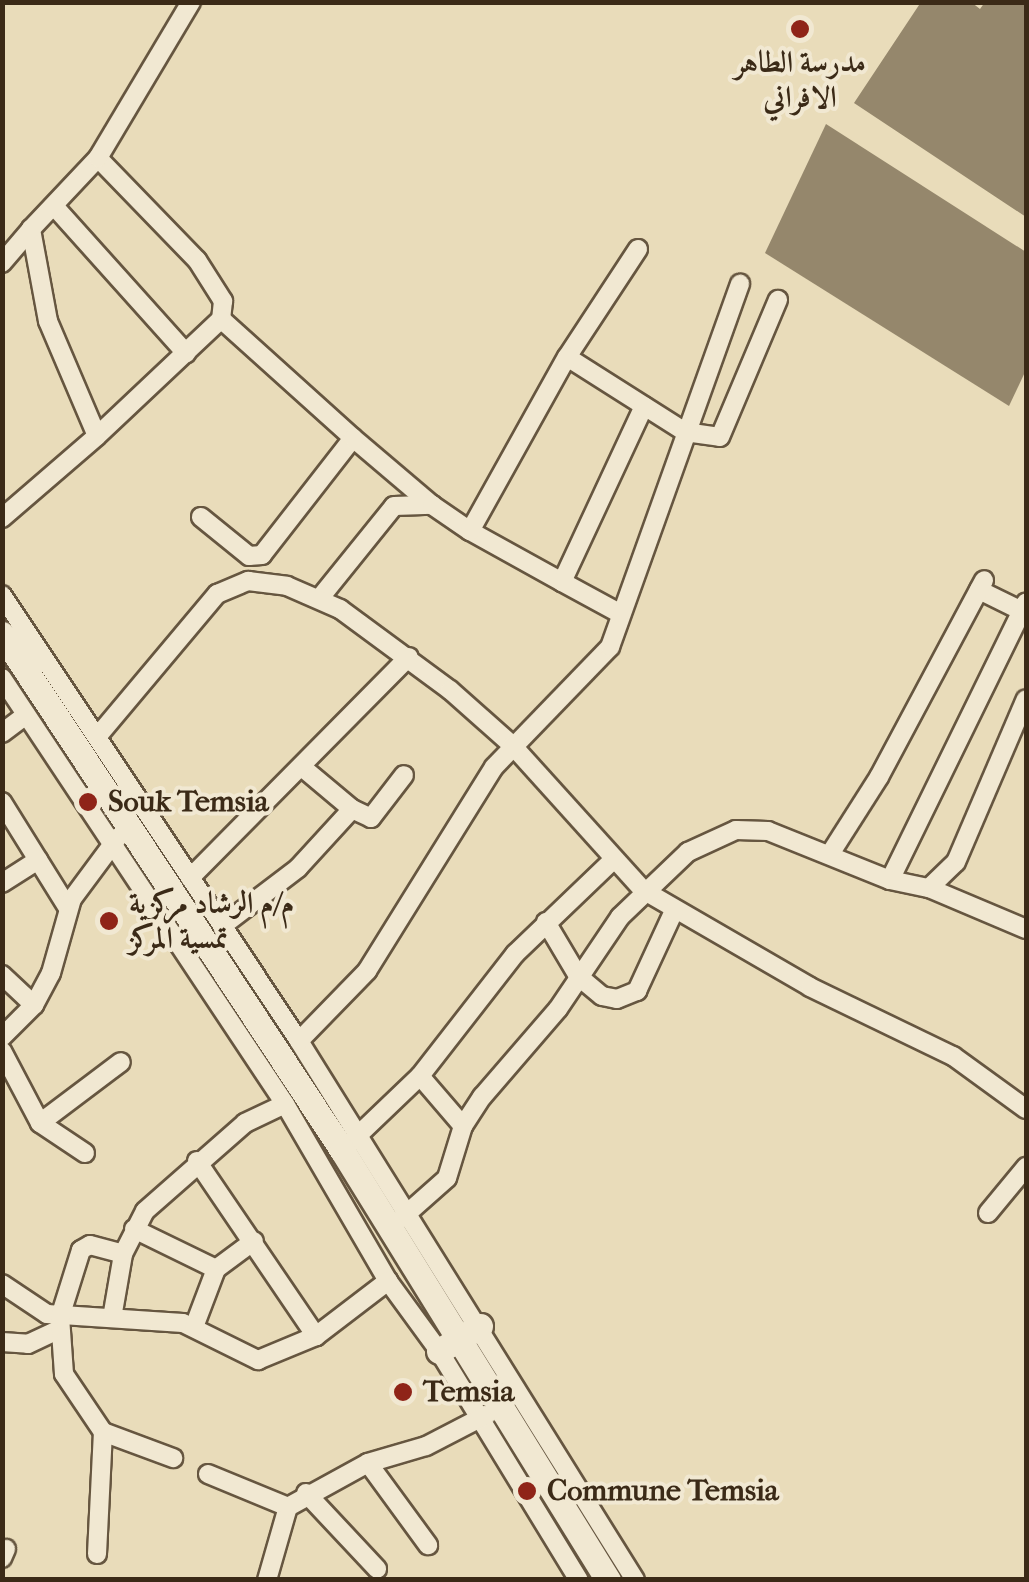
<!DOCTYPE html>
<html>
<head>
<meta charset="utf-8">
<style>
	body { margin:0 }
	#map { position:relative; width:1029px; height:1582px; overflow:hidden; background:#e9dcba; font-family:"IM FELL French Canon",Amiri,serif }
	div>[style] { position:absolute }
	[style*='--x'] { left:calc(var(--x)*1px); top:calc(var(--y)*1px); width:calc(var(--w)*1px); rotate:calc(var(--a)*1deg) }
	.building>* { inset:0; background:#95876c }
	.roads { filter:drop-shadow(2px 0 #665640) drop-shadow(-2px 0 #665640) drop-shadow(0 2px #665640) drop-shadow(0 -2px #665640) }
	.street>* { height:18px; margin:-9px; padding:0 9px; transform-origin:9px; border-radius:9px; background:#f1e8d2 }
	.secondary>* { height:25px; margin:-12.5px; padding:0 12.5px; transform-origin:12.5px; border-radius:12.5px; background:#f1e8d2 }
	.dots>* { width:28px; height:28px; translate:-50% -50%; box-sizing:border-box; border:5px solid #f1e8d2; border-radius:50% }
	span { translate:-50% -50%; white-space:nowrap; text-align:center; line-height:1.15; -webkit-text-stroke:8px #f1e8d2; paint-order:stroke }
	.poi-label { font-size:30px; color:#3b2a17; font-weight:700 }
	.left { translate:0 -50%; text-align:left }
	.frame { position:absolute; inset:0; border:5px solid #3b2a17; pointer-events:none }
</style>
</head>
<body>
<div id="map">
	<div class="building">
		<i style="clip-path:polygon(921px 2px,971px 2px,980px 9px,985px 2px,1026px 2px,1026px 217px,854px 103px)"></i>
		<i style="clip-path:polygon(826px 124px,1026px 252px,1026px 370px,1009px 406px,765px 253px)"></i>
	</div>
	<div class="roads">
		<div class="street">
			<i style="--x:98;--y:158;--w:142;--a:45.9"></i>
			<i style="--x:197;--y:260;--w:49;--a:57.6"></i>
			<i style="--x:223;--y:301;--w:18;--a:96"></i>
			<i style="--x:221;--y:319;--w:178;--a:42"></i>
			<i style="--x:353;--y:438;--w:148;--a:127.9"></i>
			<i style="--x:262;--y:555;--w:13;--a:176"></i>
			<i style="--x:249;--y:556;--w:62;--a:-140.9"></i>
			<i style="--x:54;--y:206;--w:198;--a:48.1"></i>
			<i style="--x:638;--y:249;--w:129;--a:123.3"></i>
			<i style="--x:567;--y:357;--w:140;--a:32.4"></i>
			<i style="--x:685;--y:432;--w:35;--a:8"></i>
			<i style="--x:720;--y:437;--w:149;--a:-67.1"></i>
			<i style="--x:2;--y:263;--w:45;--a:-49.5"></i>
			<i style="--x:97;--y:436;--w:170;--a:-43.3"></i>
			<i style="--x:353;--y:438;--w:104;--a:40.3"></i>
			<i style="--x:2;--y:518;--w:125;--a:-40.8"></i>
			<i style="--x:97;--y:436;--w:125;--a:-113.1"></i>
			<i style="--x:48;--y:321;--w:94;--a:-100.5"></i>
			<i style="--x:31;--y:229;--w:98;--a:-46.7"></i>
			<i style="--x:98;--y:158;--w:182;--a:-59.2"></i>
			<i style="--x:470;--y:531;--w:105;--a:29"></i>
			<i style="--x:979;--y:590;--w:52;--a:26.1"></i>
			<i style="--x:2;--y:595;--w:536;--a:56.34"></i>
			<i style="--x:299;--y:1041;--w:635;--a:58.06"></i>
			<i style="--x:319;--y:599;--w:119;--a:-51.1"></i>
			<i style="--x:394;--y:506;--w:38;--a:-2"></i>
			<i style="--x:432;--y:505;--w:46;--a:34.4"></i>
			<i style="--x:470;--y:531;--w:199;--a:-60.9"></i>
			<i style="--x:621;--y:614;--w:67;--a:-151.5"></i>
			<i style="--x:562;--y:582;--w:194;--a:-65"></i>
			<i style="--x:2;--y:678;--w:511;--a:56.4"></i>
			<i style="--x:285;--y:1104;--w:205;--a:59.8"></i>
			<i style="--x:388;--y:1281;--w:87;--a:53.9"></i>
			<i style="--x:439;--y:1351;--w:268;--a:58.6"></i>
			<i style="--x:2;--y:733;--w:30;--a:-37"></i>
			<i style="--x:97;--y:737;--w:187;--a:-50"></i>
			<i style="--x:217;--y:594;--w:34;--a:-23"></i>
			<i style="--x:248;--y:581;--w:39;--a:7"></i>
			<i style="--x:287;--y:586;--w:58;--a:23.5"></i>
			<i style="--x:340;--y:609;--w:137;--a:36.4"></i>
			<i style="--x:450;--y:690;--w:83;--a:41.6"></i>
			<i style="--x:512;--y:745;--w:195;--a:47.9"></i>
			<i style="--x:643;--y:890;--w:193;--a:30.1"></i>
			<i style="--x:810;--y:987;--w:159;--a:25.8"></i>
			<i style="--x:953;--y:1056;--w:90;--a:36"></i>
			<i style="--x:2;--y:802;--w:125;--a:58.1"></i>
			<i style="--x:352;--y:809;--w:21;--a:25"></i>
			<i style="--x:371;--y:818;--w:54;--a:-52.5"></i>
			<i style="--x:830;--y:854;--w:91;--a:-57.5"></i>
			<i style="--x:879;--y:777;--w:223;--a:-61.9"></i>
			<i style="--x:190;--y:878;--w:311;--a:-45.3"></i>
			<i style="--x:890;--y:880;--w:309;--a:-63.9"></i>
			<i style="--x:2;--y:883;--w:43;--a:-32.6"></i>
			<i style="--x:929;--y:888;--w:105;--a:22.9"></i>
			<i style="--x:546;--y:922;--w:63;--a:59.3"></i>
			<i style="--x:578;--y:976;--w:31;--a:40"></i>
			<i style="--x:602;--y:996;--w:15;--a:11"></i>
			<i style="--x:617;--y:999;--w:22;--a:-22"></i>
			<i style="--x:637;--y:991;--w:88;--a:-65.2"></i>
			<i style="--x:222;--y:926;--w:96;--a:-37.3"></i>
			<i style="--x:298;--y:868;--w:80;--a:-47.5"></i>
			<i style="--x:352;--y:809;--w:64;--a:-140.1"></i>
			<i style="--x:2;--y:975;--w:44;--a:43.2"></i>
			<i style="--x:2;--y:1037;--w:45;--a:-45"></i>
			<i style="--x:34;--y:1005;--w:36;--a:-62"></i>
			<i style="--x:51;--y:973;--w:77;--a:-74.2"></i>
			<i style="--x:72;--y:899;--w:77;--a:-53.4"></i>
			<i style="--x:299;--y:1041;--w:98;--a:-45.8"></i>
			<i style="--x:367;--y:971;--w:240;--a:-58.1"></i>
			<i style="--x:494;--y:767;--w:167;--a:-46"></i>
			<i style="--x:610;--y:647;--w:386;--a:-70.3"></i>
			<i style="--x:2;--y:1051;--w:81;--a:62.2"></i>
			<i style="--x:40;--y:1123;--w:54;--a:33.7"></i>
			<i style="--x:420;--y:1076;--w:66;--a:49.3"></i>
			<i style="--x:40;--y:1123;--w:101;--a:-37"></i>
			<i style="--x:351;--y:1142;--w:95;--a:-43.7"></i>
			<i style="--x:420;--y:1076;--w:155;--a:-52.1"></i>
			<i style="--x:515;--y:954;--w:134;--a:-43.8"></i>
			<i style="--x:197;--y:1161;--w:212;--a:55.8"></i>
			<i style="--x:988;--y:1213;--w:60;--a:-50.4"></i>
			<i style="--x:402;--y:1218;--w:60;--a:-41.6"></i>
			<i style="--x:447;--y:1178;--w:54;--a:-72.9"></i>
			<i style="--x:463;--y:1126;--w:35;--a:-57"></i>
			<i style="--x:482;--y:1097;--w:116;--a:-49.2"></i>
			<i style="--x:558;--y:1009;--w:111;--a:-56"></i>
			<i style="--x:620;--y:917;--w:94;--a:-43.7"></i>
			<i style="--x:688;--y:852;--w:53;--a:-24.6"></i>
			<i style="--x:736;--y:830;--w:32;--a:2"></i>
			<i style="--x:768;--y:831;--w:131;--a:21.9"></i>
			<i style="--x:890;--y:880;--w:40;--a:12"></i>
			<i style="--x:929;--y:888;--w:37;--a:-44"></i>
			<i style="--x:956;--y:862;--w:177;--a:-66.8"></i>
			<i style="--x:134;--y:1229;--w:91;--a:26"></i>
			<i style="--x:2;--y:1284;--w:54;--a:33.7"></i>
			<i style="--x:47;--y:1314;--w:136;--a:3.8"></i>
			<i style="--x:183;--y:1323;--w:84;--a:26.3"></i>
			<i style="--x:258;--y:1360;--w:63;--a:-22.5"></i>
			<i style="--x:316;--y:1336;--w:91;--a:-37.4"></i>
			<i style="--x:112;--y:1318;--w:65;--a:-80.2"></i>
			<i style="--x:123;--y:1254;--w:48;--a:-62.9"></i>
			<i style="--x:145;--y:1211;--w:133;--a:-41.3"></i>
			<i style="--x:245;--y:1123;--w:44;--a:-25.4"></i>
			<i style="--x:194;--y:1327;--w:62;--a:-69.2"></i>
			<i style="--x:216;--y:1269;--w:47;--a:-36.4"></i>
			<i style="--x:2;--y:1342;--w:26;--a:4"></i>
			<i style="--x:28;--y:1344;--w:35;--a:-25"></i>
			<i style="--x:103;--y:1432;--w:75;--a:20.4"></i>
			<i style="--x:368;--y:1463;--w:102;--a:53.8"></i>
			<i style="--x:208;--y:1474;--w:87;--a:22.4"></i>
			<i style="--x:306;--y:1493;--w:104;--a:46.9"></i>
			<i style="--x:97;--y:1554;--w:122;--a:-87.2"></i>
			<i style="--x:103;--y:1432;--w:70;--a:-123.9"></i>
			<i style="--x:64;--y:1374;--w:57;--a:-94"></i>
			<i style="--x:60;--y:1317;--w:70;--a:-72.6"></i>
			<i style="--x:81;--y:1250;--w:10;--a:-29"></i>
			<i style="--x:90;--y:1245;--w:34;--a:15"></i>
			<i style="--x:2;--y:1558;--w:10;--a:-66"></i>
			<i style="--x:267;--y:1580;--w:76;--a:-74"></i>
			<i style="--x:288;--y:1507;--w:91;--a:-28.8"></i>
			<i style="--x:368;--y:1463;--w:60;--a:-16.3"></i>
			<i style="--x:426;--y:1446;--w:70;--a:-27.3"></i>
		</div>
		<div class="secondary">
			<i style="--x:2;--y:634;--w:618;--a:56.62"></i>
			<i style="--x:342;--y:1150;--w:506;--a:58.26"></i>
			<i style="--x:439;--y:1351;--w:48;--a:-31.4"></i>
		</div>
	</div>
	<div class="dots">
		<i style="left:800px;top:29px;background:#8f2418"></i>
		<i style="left:88px;top:802px;background:#8f2418"></i>
		<i style="left:109px;top:921px;background:#8f2418"></i>
		<i style="left:403px;top:1392px;background:#8f2418"></i>
		<i style="left:527px;top:1491px;background:#8f2418"></i>
	</div>
	<div class="poi-label">
		<span style="left:800px;top:80px">مدرسة الطاهر<br>الافراني</span>
		<span class="left" style="left:108px;top:802px">Souk Temsia</span>
		<span class="left" style="left:129px;top:921px">م/م الرشاد مركزية<br>تمسية المركز</span>
		<span class="left" style="left:423px;top:1392px">Temsia</span>
		<span class="left" style="left:547px;top:1491px">Commune Temsia</span>
	</div>
	<div class="frame"></div>
</div>
</body>
</html>
